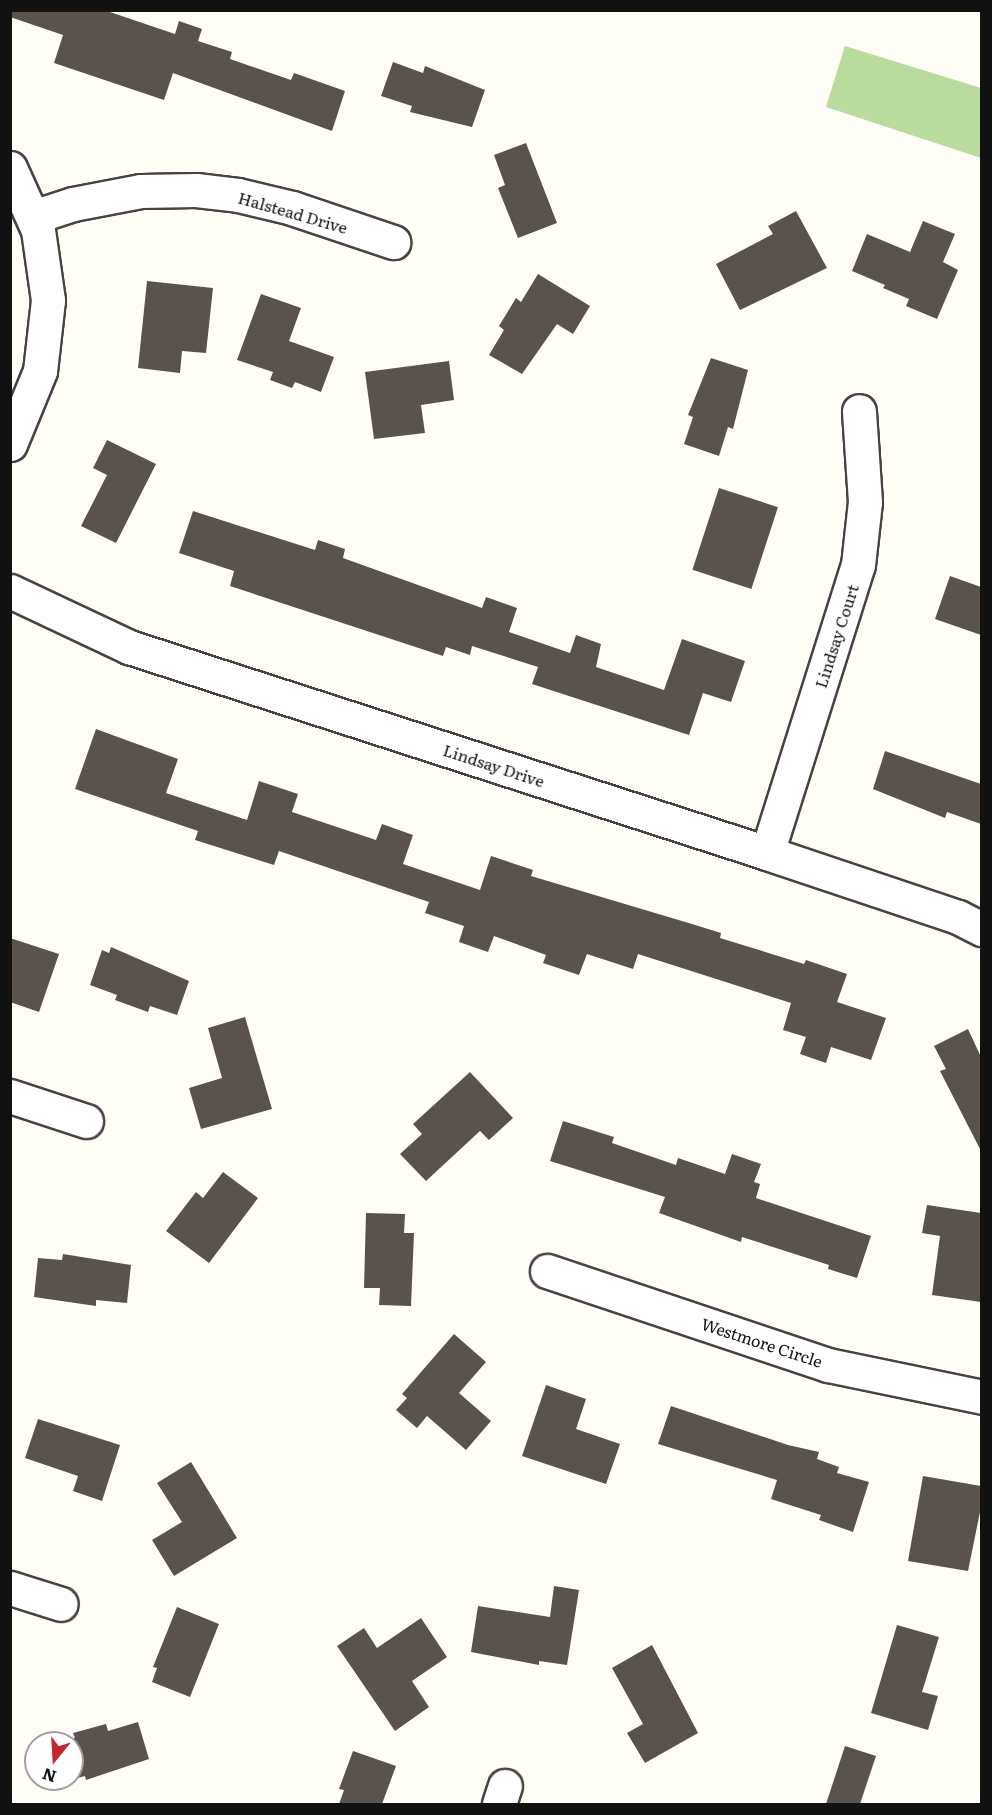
<!DOCTYPE html>
<html>
<head>
<meta charset="utf-8">
<style>
	body { margin:0 }
	#map { position:relative; width:992px; height:1815px; overflow:hidden; background:#fffdf5; font-family:Literata,serif }
	div>[style] { position:absolute }
	[style*='--x'] { left:calc(var(--x)*1px); top:calc(var(--y)*1px); width:calc(var(--w)*1px); rotate:calc(var(--a)*1deg) }
	.forest>* { inset:0; background:#b9dc9c }
	.building>* { inset:0; background:#5a524d; transform-origin:0 0 }
	.roads { filter:drop-shadow(2px 0 #444) drop-shadow(-2px 0 #444) drop-shadow(0 2px #444) drop-shadow(0 -2px #444) }
	.minor>* { height:33px; margin:-16.5px; padding:0 16.5px; transform-origin:16.5px; border-radius:16.5px; background:#fff }
	span { translate:-50% -50%; white-space:nowrap; text-align:center; line-height:1.15; -webkit-text-stroke:6px #fff; paint-order:stroke }
	.street-label { font-size:16px; color:#111 }
	.frame { position:absolute; inset:0; border:12px solid #111; pointer-events:none }
	.north { position:absolute; left:24px; top:1731px; width:60px; height:60px; box-sizing:border-box; background:#fff; border:2px solid #a0a0a0; border-radius:50%; rotate:198deg; font-size:16px; font-weight:700; line-height:24px; text-align:center; color:#111 }
	.north::after { content:''; display:block; margin:auto; width:21px; height:27px; background:#c4262e; clip-path:polygon(50% 0,100% 100%,50% 72%,0 100%) }
</style>
</head>
<body>
<div id="map">
	<div class="forest">
		<i style="clip-path:polygon(845px 46px,981px 88px,981px 158px,826px 107px)"></i>
	</div>
	<div class="building">
		<i style="clip-path:polygon(10px 10px,104px 10px,175px 34px,179px 21px,202px 29px,198px 41px,232px 52px,230px 59px,291px 80px,294px 73px,345px 91px,332px 131px,173px 73px,164px 100px,54px 63px,63px 35px,10px 17px)"></i>
		<i style="clip-path:polygon(393px 62px,423px 73px,425px 66px,485px 90px,472px 127px,410px 112px,412px 106px,381px 96px)"></i>
		<i style="clip-path:polygon(526px 143px,557px 223px,518px 238px,498px 188px,505px 185px,494px 155px)"></i>
		<i style="clip-path:polygon(796px 211px,827px 268px,740px 310px,716px 264px,773px 234px,768px 226px)"></i>
		<i style="clip-path:polygon(923px 221px,955px 234px,943px 262px,958px 270px,937px 319px,906px 306px,909px 299px,883px 288px,885px 285px,852px 271px,867px 234px,910px 252px)"></i>
		<i style="clip-path:polygon(538px 274px,590px 306px,573px 334px,557px 324px,522px 374px,489px 355px,504px 330px,499px 326px,516px 298px,521px 302px)"></i>
		<i style="clip-path:polygon(147px 281px,213px 288px,206px 353px,182px 351px,180px 373px,138px 368px)"></i>
		<i style="clip-path:polygon(261px 294px,301px 308px,289px 341px,334px 357px,321px 392px,295px 382px,292px 388px,270px 380px,273px 372px,237px 360px)"></i>
		<i style="clip-path:polygon(711px 358px,748px 370px,733px 429px,728px 427px,719px 456px,684px 444px,693px 417px,688px 415px)"></i>
		<i style="clip-path:polygon(449px 361px,454px 400px,421px 405px,425px 433px,374px 439px,365px 372px)"></i>
		<i style="clip-path:polygon(107px 440px,156px 464px,116px 543px,81px 526px,107px 475px,93px 468px)"></i>
		<i style="left:719px;top:488px;width:62px;height:86px;rotate:18deg"></i>
		<i style="clip-path:polygon(193px 511px,315px 550px,318px 540px,345px 549px,343px 558px,482px 608px,486px 597px,517px 608px,509px 632px,570px 653px,576px 635px,601px 644px,596px 667px,664px 690px,682px 639px,745px 661px,731px 702px,703px 693px,689px 735px,532px 684px,538px 667px,472px 646px,470px 655px,446px 647px,443px 656px,230px 586px,234px 571px,179px 553px)"></i>
		<i style="clip-path:polygon(950px 576px,981px 587px,981px 635px,935px 619px)"></i>
		<i style="clip-path:polygon(96px 729px,178px 759px,166px 793px,247px 820px,259px 781px,298px 794px,292px 812px,376px 840px,382px 824px,413px 835px,403px 864px,480px 890px,491px 856px,533px 870px,531px 876px,692px 924px,721px 933px,720px 938px,804px 964px,806px 960px,847px 974px,837px 1002px,886px 1018px,871px 1060px,831px 1047px,826px 1063px,800px 1054px,806px 1037px,783px 1030px,791px 1003px,638px 954px,633px 969px,587px 954px,579px 975px,543px 963px,546px 955px,494px 936px,488px 952px,459px 942px,464px 926px,425px 913px,429px 902px,279px 851px,274px 865px,195px 840px,198px 831px,75px 789px)"></i>
		<i style="clip-path:polygon(885px 751px,981px 784px,981px 824px,947px 812px,945px 818px,873px 789px)"></i>
		<i style="clip-path:polygon(10px 938px,59px 954px,39px 1012px,10px 1002px)"></i>
		<i style="clip-path:polygon(111px 947px,189px 981px,177px 1015px,150px 1006px,148px 1012px,115px 1000px,117px 995px,90px 985px,102px 950px,109px 953px)"></i>
		<i style="clip-path:polygon(245px 1017px,272px 1109px,201px 1129px,189px 1088px,222px 1078px,208px 1028px)"></i>
		<i style="clip-path:polygon(968px 1029px,981px 1057px,981px 1151px,940px 1071px,946px 1069px,934px 1046px)"></i>
		<i style="clip-path:polygon(470px 1072px,513px 1118px,489px 1140px,480px 1131px,426px 1181px,400px 1154px,422px 1134px,413px 1124px)"></i>
		<i style="clip-path:polygon(563px 1121px,614px 1137px,612px 1143px,676px 1165px,678px 1158px,725px 1174px,732px 1154px,761px 1164px,754px 1182px,760px 1184px,756px 1198px,871px 1236px,857px 1278px,828px 1269px,829px 1265px,742px 1237px,741px 1242px,659px 1213px,665px 1197px,550px 1161px)"></i>
		<i style="clip-path:polygon(223px 1172px,258px 1198px,209px 1263px,166px 1231px,196px 1192px,203px 1198px)"></i>
		<i style="clip-path:polygon(927px 1205px,981px 1213px,981px 1302px,932px 1295px,940px 1236px,922px 1233px)"></i>
		<i style="clip-path:polygon(366px 1213px,405px 1214px,404px 1233px,414px 1233px,411px 1306px,379px 1305px,380px 1288px,364px 1288px)"></i>
		<i style="clip-path:polygon(63px 1254px,131px 1265px,127px 1303px,96px 1300px,96px 1306px,34px 1297px,38px 1258px,62px 1260px)"></i>
		<i style="clip-path:polygon(454px 1334px,486px 1362px,459px 1393px,491px 1421px,466px 1450px,427px 1416px,417px 1428px,396px 1410px,407px 1398px,402px 1394px)"></i>
		<i style="clip-path:polygon(546px 1385px,586px 1399px,576px 1429px,620px 1444px,606px 1484px,522px 1456px)"></i>
		<i style="clip-path:polygon(671px 1406px,788px 1445px,819px 1452px,817px 1459px,839px 1467px,837px 1473px,869px 1482px,853px 1532px,819px 1520px,821px 1515px,771px 1499px,777px 1480px,658px 1444px)"></i>
		<i style="clip-path:polygon(38px 1419px,120px 1445px,102px 1501px,73px 1491px,78px 1476px,25px 1458px)"></i>
		<i style="clip-path:polygon(191px 1462px,237px 1538px,174px 1576px,152px 1540px,182px 1522px,157px 1483px)"></i>
		<i style="clip-path:polygon(923px 1476px,981px 1486px,981px 1507px,968px 1571px,908px 1561px)"></i>
		<i style="clip-path:polygon(554px 1586px,579px 1590px,567px 1665px,539px 1661px,539px 1665px,471px 1652px,478px 1606px,550px 1617px)"></i>
		<i style="clip-path:polygon(177px 1607px,219px 1624px,190px 1697px,152px 1682px,157px 1668px,153px 1667px)"></i>
		<i style="clip-path:polygon(421px 1618px,447px 1657px,412px 1681px,429px 1707px,395px 1731px,337px 1646px,364px 1628px,377px 1648px)"></i>
		<i style="clip-path:polygon(897px 1625px,939px 1637px,922px 1692px,938px 1696px,928px 1730px,871px 1713px)"></i>
		<i style="clip-path:polygon(652px 1645px,698px 1733px,645px 1763px,627px 1733px,643px 1724px,612px 1668px)"></i>
		<i style="clip-path:polygon(138px 1722px,149px 1759px,86px 1780px,85px 1776px,52px 1785px,50px 1779px,72px 1779px,72px 1743px,56px 1743px,75px 1738px,73px 1733px,106px 1724px,108px 1731px)"></i>
		<i style="clip-path:polygon(845px 1746px,876px 1756px,860px 1804px,826px 1804px)"></i>
		<i style="clip-path:polygon(353px 1751px,396px 1766px,382px 1804px,339px 1804px,344px 1790px,339px 1789px)"></i>
	</div>
	<div class="roads">
		<div class="minor">
			<i style="--x:10;--y:168;--w:68;--a:65.7"></i>
			<i style="--x:38;--y:230;--w:71;--a:81.9"></i>
			<i style="--x:48;--y:300;--w:71;--a:96.4"></i>
			<i style="--x:40;--y:371;--w:79;--a:112.3"></i>
			<i style="--x:33;--y:217;--w:42;--a:-18"></i>
			<i style="--x:73;--y:204;--w:69;--a:-10.8"></i>
			<i style="--x:141;--y:191;--w:55;--a:-1"></i>
			<i style="--x:196;--y:190;--w:42;--a:6.8"></i>
			<i style="--x:238;--y:195;--w:56;--a:13.5"></i>
			<i style="--x:292;--y:208;--w:107;--a:18.6"></i>
			<i style="--x:10;--y:591;--w:132;--a:25.2"></i>
			<i style="--x:129;--y:647;--w:670;--a:17.89"></i>
			<i style="--x:767;--y:853;--w:201;--a:18.5"></i>
			<i style="--x:958;--y:917;--w:27;--a:27"></i>
			<i style="--x:767;--y:853;--w:302;--a:-72.5"></i>
			<i style="--x:858;--y:565;--w:63;--a:-83.7"></i>
			<i style="--x:865;--y:502;--w:91;--a:-93.8"></i>
			<i style="--x:10;--y:1096;--w:80;--a:18.2"></i>
			<i style="--x:547;--y:1271;--w:296;--a:18.5"></i>
			<i style="--x:828;--y:1365;--w:157;--a:11.7"></i>
			<i style="--x:10;--y:1588;--w:53;--a:17.4"></i>
			<i style="--x:499;--y:1804;--w:19;--a:-72"></i>
		</div>
	</div>
	<div class="street-label">
		<span style="left:293px;top:212px;rotate:16deg">Halstead Drive</span>
		<span style="left:836px;top:636px;rotate:-72deg">Lindsay Court</span>
		<span style="left:494px;top:765px;rotate:18deg">Lindsay Drive</span>
		<span style="left:762px;top:1342px;rotate:18deg">Westmore Circle</span>
	</div>
	<div class="frame"></div>
	<div class="north">N</div>
</div>
</body>
</html>
